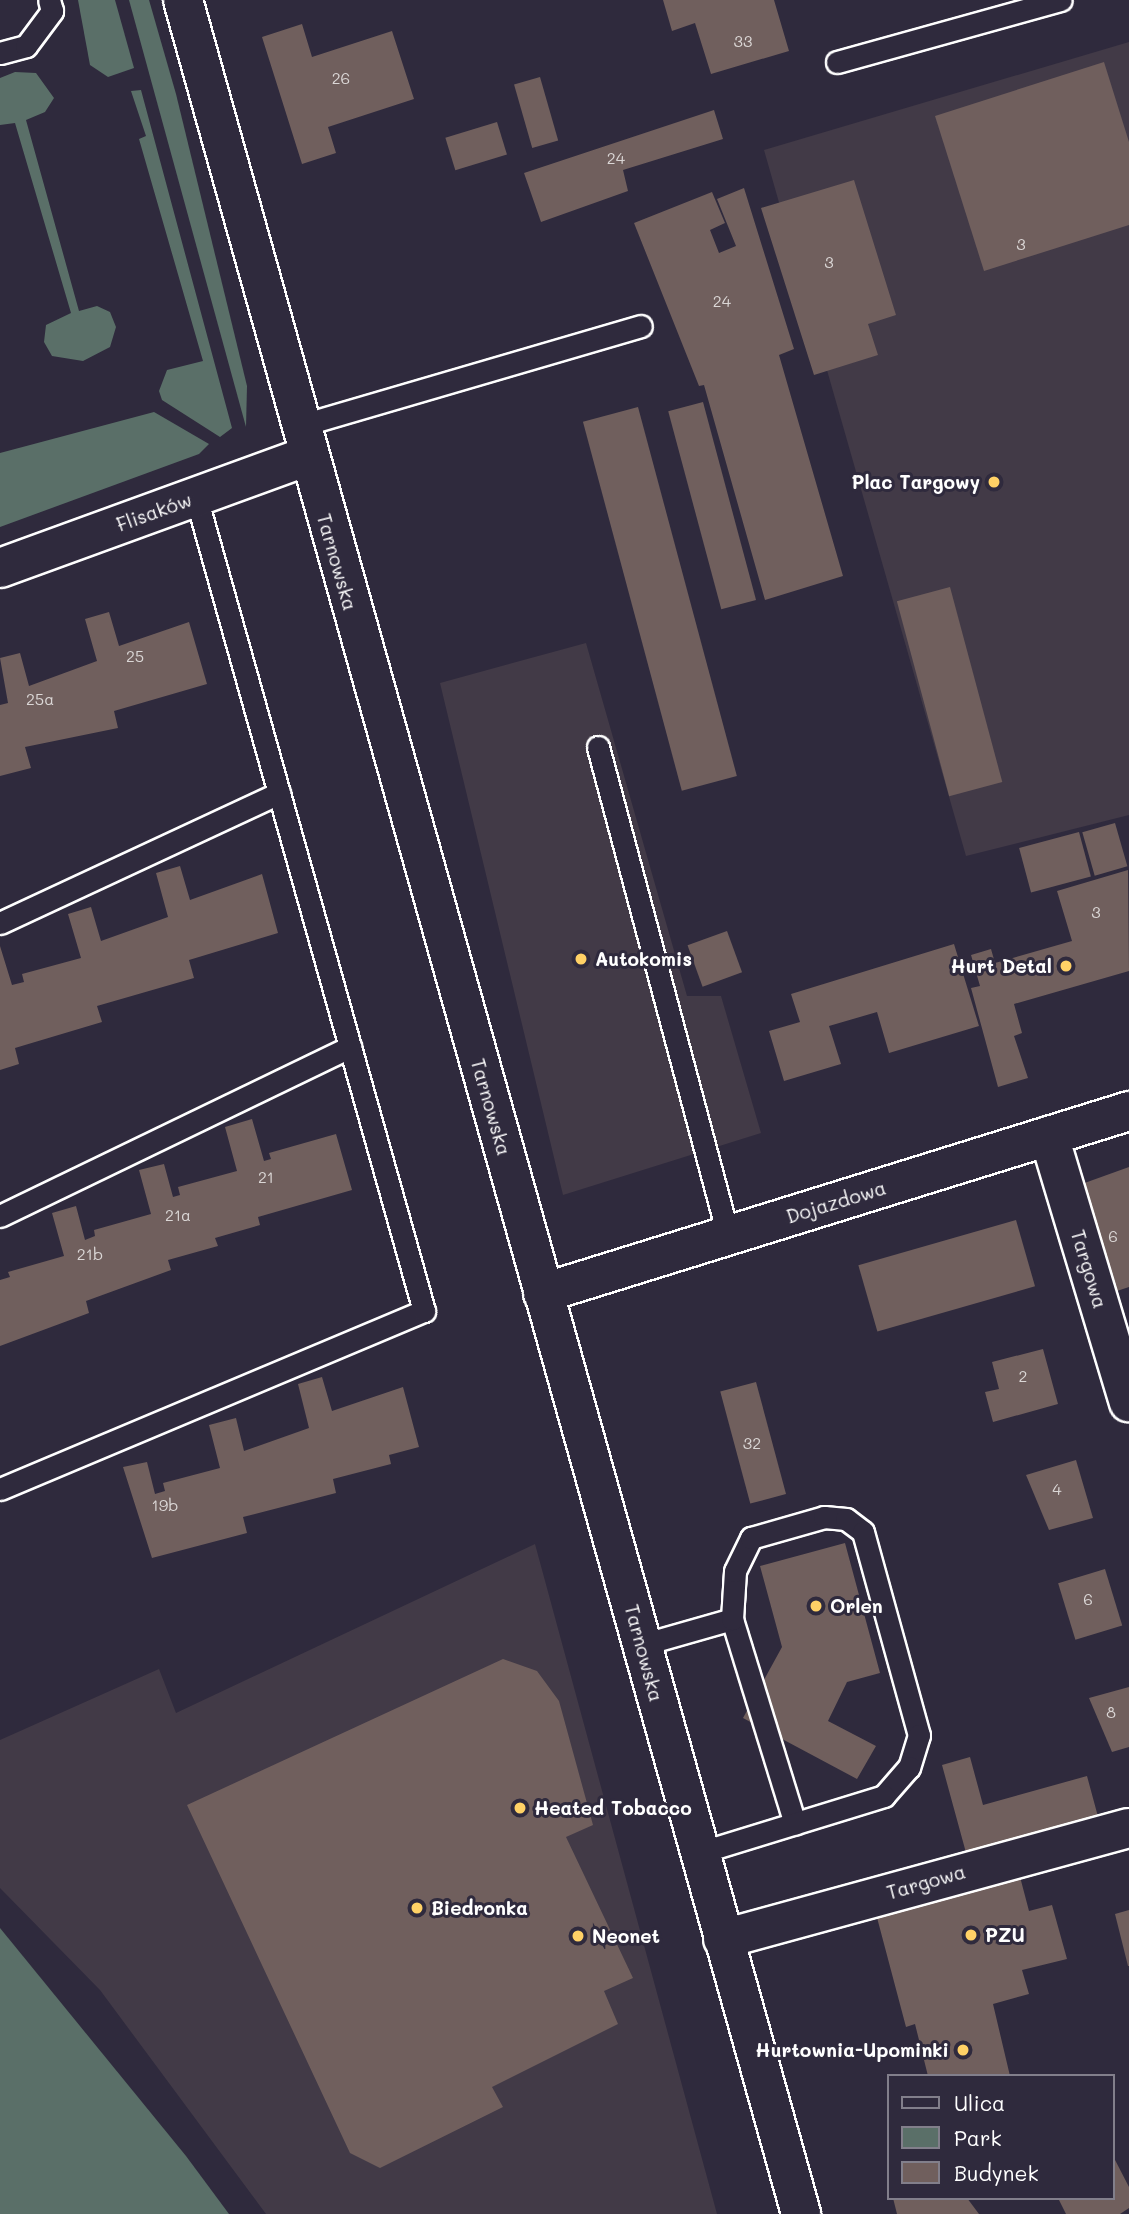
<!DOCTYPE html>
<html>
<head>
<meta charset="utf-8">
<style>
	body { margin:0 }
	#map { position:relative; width:1129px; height:2214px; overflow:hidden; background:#2f2a3d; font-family:Mali,sans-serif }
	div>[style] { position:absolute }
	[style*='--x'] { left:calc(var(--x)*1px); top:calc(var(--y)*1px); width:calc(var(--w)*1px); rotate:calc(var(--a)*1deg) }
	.built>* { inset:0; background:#423a47 }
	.green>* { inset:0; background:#5a6f68 }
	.building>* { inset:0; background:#705f5d; transform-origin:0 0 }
	.roads { filter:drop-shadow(2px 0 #fff) drop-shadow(-2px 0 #fff) drop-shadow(0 2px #fff) drop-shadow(0 -2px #fff) }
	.service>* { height:21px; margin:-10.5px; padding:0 10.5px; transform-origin:10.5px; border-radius:10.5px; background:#2f2a3d }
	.minor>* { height:38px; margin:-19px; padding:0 19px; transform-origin:19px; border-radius:19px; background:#2f2a3d }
	.tertiary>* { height:38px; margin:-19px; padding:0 19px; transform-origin:19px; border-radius:19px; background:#2f2a3d }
	.secondary>* { height:38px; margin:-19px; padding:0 19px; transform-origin:19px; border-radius:19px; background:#2f2a3d }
	.dots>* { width:19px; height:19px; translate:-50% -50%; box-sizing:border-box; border:4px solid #2f2a3d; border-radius:50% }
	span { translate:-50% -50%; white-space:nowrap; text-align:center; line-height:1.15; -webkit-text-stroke:6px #2f2a3d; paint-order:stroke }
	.number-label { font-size:16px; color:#dbd7d6 }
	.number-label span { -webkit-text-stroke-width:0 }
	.poi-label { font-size:19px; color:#fff; font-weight:700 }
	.right { translate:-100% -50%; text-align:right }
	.left { translate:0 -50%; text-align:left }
	.street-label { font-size:19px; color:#fff }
	.legend { position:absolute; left:887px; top:2074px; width:228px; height:126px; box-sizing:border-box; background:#2f2a3d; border:2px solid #827f8b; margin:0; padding:9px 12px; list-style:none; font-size:21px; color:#fff }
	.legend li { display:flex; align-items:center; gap:14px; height:35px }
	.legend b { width:35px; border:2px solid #827f8b }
</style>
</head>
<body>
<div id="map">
	<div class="built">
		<i style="clip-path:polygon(1129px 42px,1129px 815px,966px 856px,764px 150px)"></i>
		<i style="clip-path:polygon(586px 643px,687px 996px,721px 996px,761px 1133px,563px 1195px,440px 683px)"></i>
		<i style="clip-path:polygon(535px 1544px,717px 2214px,266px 2214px,100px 1990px,0 1888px,0 1740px,159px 1669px,176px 1713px)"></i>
	</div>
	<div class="green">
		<i style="clip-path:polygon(78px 0,115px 0,134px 68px,108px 77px,90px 65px)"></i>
		<i style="clip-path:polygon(129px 0,149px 0,176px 94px,247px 386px,246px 427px)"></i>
		<i style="clip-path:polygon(15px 72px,36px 73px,54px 98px,45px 112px,26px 120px,79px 311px,97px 306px,110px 312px,116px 327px,110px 347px,83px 361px,52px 356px,44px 342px,46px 325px,71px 313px,15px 123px,0 125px,0 78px)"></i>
		<i style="clip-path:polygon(141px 90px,232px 428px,220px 437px,162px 400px,159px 391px,167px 370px,203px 361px,139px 139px,146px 136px,131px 91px)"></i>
		<i style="clip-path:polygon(154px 412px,209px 444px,199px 454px,0 527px,0 453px)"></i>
		<i style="clip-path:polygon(0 1928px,186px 2156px,229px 2214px,0 2214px)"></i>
	</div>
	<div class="building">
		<i style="clip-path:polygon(663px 0,774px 0,789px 51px,711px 74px,695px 23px,672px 31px)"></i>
		<i style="clip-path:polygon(302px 24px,312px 57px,392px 31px,414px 99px,328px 127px,336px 153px,302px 164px,262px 37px)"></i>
		<i style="clip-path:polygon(1104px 62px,1129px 142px,1129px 225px,984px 271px,935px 116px)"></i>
		<i style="left:540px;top:77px;width:66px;height:27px;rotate:74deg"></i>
		<i style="clip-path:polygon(714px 110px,723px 139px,623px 170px,628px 191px,541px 222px,524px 173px)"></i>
		<i style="left:497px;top:122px;width:34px;height:54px;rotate:73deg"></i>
		<i style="clip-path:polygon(854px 180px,896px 315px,868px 324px,878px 355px,814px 375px,761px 208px)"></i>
		<i style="clip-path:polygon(744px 188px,794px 349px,779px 355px,843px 576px,765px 600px,704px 385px,699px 386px,634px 223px,712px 192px,725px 223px,710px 230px,719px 253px,736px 246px,717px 199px)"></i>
		<i style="left:703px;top:402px;width:205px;height:36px;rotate:75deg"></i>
		<i style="left:638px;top:407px;width:382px;height:57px;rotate:75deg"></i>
		<i style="left:950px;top:587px;width:202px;height:55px;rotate:75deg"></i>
		<i style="clip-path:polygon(109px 612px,119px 646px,189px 622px,207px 684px,114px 711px,118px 728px,25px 747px,31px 768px,0 776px,0 705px,8px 703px,0 658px,20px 653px,29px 686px,97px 661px,85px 619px)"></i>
		<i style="left:1115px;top:823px;width:45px;height:34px;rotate:74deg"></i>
		<i style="left:1079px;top:832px;width:46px;height:62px;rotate:75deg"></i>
		<i style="clip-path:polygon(180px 866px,190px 900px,262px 874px,278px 933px,189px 960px,194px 978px,97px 1006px,102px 1022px,15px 1048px,19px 1064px,0 1070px,0 946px,12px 985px,24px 982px,22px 974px,81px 958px,68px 914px,91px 907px,101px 941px,168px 917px,156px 873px)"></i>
		<i style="clip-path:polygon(1128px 870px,1129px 971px,1014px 1004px,1022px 1033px,1014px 1036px,1028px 1078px,998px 1087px,971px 988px,980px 986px,971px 955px,991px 949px,995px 963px,1072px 941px,1057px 891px)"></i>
		<i style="left:727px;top:931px;width:44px;height:42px;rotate:70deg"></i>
		<i style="clip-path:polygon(954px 944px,979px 1026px,889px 1053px,877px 1012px,829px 1026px,841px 1064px,784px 1081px,769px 1031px,800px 1022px,791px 994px)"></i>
		<i style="clip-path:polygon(252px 1119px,264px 1161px,271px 1159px,269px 1153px,336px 1134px,352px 1190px,258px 1217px,260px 1225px,215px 1238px,218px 1246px,168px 1260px,171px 1270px,86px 1301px,89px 1313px,0 1346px,0 1280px,10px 1277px,8px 1272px,64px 1256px,52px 1213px,76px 1206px,85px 1240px,95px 1236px,94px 1230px,151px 1214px,139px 1170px,164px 1164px,173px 1197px,180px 1195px,178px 1187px,237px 1171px,225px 1127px)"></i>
		<i style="clip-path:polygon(1129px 1167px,1129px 1287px,1117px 1291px,1079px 1185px)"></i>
		<i style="left:1016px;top:1220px;width:69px;height:164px;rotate:74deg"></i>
		<i style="clip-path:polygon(1043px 1349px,1058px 1404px,993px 1422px,985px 1392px,999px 1389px,992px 1362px)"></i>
		<i style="clip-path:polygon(322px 1377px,332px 1411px,403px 1387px,419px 1447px,389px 1455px,391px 1464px,333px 1479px,336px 1493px,243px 1517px,247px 1533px,152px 1558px,123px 1467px,147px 1462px,155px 1494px,165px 1491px,163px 1483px,220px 1468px,209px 1425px,236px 1418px,244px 1451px,309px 1428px,298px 1384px)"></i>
		<i style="left:756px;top:1382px;width:116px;height:37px;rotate:75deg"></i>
		<i style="clip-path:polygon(1076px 1460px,1093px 1518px,1049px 1530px,1026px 1475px)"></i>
		<i style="clip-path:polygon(845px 1543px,880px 1673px,847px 1682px,828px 1721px,876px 1746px,857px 1779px,743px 1718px,782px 1647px,760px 1566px)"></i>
		<i style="left:1105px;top:1569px;width:59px;height:49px;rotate:73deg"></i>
		<i style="clip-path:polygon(503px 1659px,537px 1671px,559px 1701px,593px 1825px,566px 1837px,633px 1978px,604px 1991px,618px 2024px,492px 2087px,503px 2107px,380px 2168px,350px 2153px,187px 1805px)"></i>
		<i style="clip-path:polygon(1129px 1687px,1129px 1747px,1112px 1752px,1089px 1698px)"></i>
		<i style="clip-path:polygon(970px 1757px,983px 1805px,1087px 1776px,1100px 1824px,968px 1860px,942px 1765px)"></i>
		<i style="clip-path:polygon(1019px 1873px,1029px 1911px,1052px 1905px,1067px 1959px,1022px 1970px,1029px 1994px,993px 2004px,1010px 2076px,928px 2076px,915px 2024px,906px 2027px,875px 1910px)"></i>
		<i style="clip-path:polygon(1129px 1910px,1129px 1966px,1128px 1966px,1115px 1914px)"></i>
		<i style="clip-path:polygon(1113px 2156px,1129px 2187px,1129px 2208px,1120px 2214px,1066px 2214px,1058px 2198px,1113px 2198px)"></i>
		<i style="clip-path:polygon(893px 2198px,967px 2198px,979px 2214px,897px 2214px)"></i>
	</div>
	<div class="roads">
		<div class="service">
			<i style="--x:0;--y:53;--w:27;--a:-15"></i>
			<i style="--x:26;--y:46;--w:44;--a:-53.4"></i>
			<i style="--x:52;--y:11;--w:11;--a:-105"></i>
			<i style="--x:837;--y:62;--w:232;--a:-15.5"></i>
			<i style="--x:299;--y:426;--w:356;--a:-16.3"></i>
			<i style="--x:598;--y:747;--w:505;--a:75.08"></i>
			<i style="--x:0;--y:923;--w:308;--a:-25"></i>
			<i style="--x:0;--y:1216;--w:389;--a:-25.8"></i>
			<i style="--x:0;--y:1489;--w:460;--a:-22.8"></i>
			<i style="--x:424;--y:1311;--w:845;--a:-105.65"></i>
			<i style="--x:732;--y:1619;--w:214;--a:72.9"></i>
			<i style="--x:641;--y:1645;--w:95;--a:-15.9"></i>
			<i style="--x:732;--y:1619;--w:48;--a:-86.4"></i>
			<i style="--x:735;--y:1571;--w:37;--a:-64"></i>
			<i style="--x:751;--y:1538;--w:76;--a:-16"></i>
			<i style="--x:824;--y:1517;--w:22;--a:5"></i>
			<i style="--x:846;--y:1519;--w:21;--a:37"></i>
			<i style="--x:863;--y:1532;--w:211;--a:74.6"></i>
			<i style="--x:919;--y:1735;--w:34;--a:107"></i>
			<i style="--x:909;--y:1767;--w:38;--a:131"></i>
			<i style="--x:884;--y:1796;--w:194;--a:162.9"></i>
		</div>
		<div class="minor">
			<i style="--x:0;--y:568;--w:327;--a:-20"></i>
			<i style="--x:1049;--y:1136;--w:278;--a:73.3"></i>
			<i style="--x:723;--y:1939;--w:421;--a:-15.3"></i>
		</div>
		<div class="tertiary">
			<i style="--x:543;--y:1293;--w:614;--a:-17.25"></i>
		</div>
		<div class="secondary">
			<i style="--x:183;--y:0;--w:2299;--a:74.4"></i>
		</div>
	</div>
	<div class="dots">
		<i style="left:994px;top:482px;background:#ffd166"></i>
		<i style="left:581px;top:959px;background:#ffd166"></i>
		<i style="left:1066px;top:966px;background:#ffd166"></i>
		<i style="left:816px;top:1606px;background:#ffd166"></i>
		<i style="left:520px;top:1808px;background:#ffd166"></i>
		<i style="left:417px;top:1908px;background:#ffd166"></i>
		<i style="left:971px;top:1935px;background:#ffd166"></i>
		<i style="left:578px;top:1936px;background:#ffd166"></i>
		<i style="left:963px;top:2050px;background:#ffd166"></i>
	</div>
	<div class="number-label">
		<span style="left:743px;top:41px">33</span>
		<span style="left:341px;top:78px">26</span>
		<span style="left:616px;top:158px">24</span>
		<span style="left:1021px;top:244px">3</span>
		<span style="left:829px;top:262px">3</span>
		<span style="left:722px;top:301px">24</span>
		<span style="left:135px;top:656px">25</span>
		<span style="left:40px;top:699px">25a</span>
		<span style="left:1096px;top:912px">3</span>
		<span style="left:266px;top:1177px">21</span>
		<span style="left:178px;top:1215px">21a</span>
		<span style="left:1113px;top:1236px">6</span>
		<span style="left:90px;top:1254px">21b</span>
		<span style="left:1023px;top:1376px">2</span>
		<span style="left:752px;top:1443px">32</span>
		<span style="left:1057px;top:1489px">4</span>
		<span style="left:165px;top:1505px">19b</span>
		<span style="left:1088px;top:1599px">6</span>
		<span style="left:1111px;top:1712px">8</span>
	</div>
	<div class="poi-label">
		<span class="right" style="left:980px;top:482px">Plac Targowy</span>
		<span class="left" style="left:595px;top:959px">Autokomis</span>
		<span class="right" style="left:1052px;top:966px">Hurt Detal</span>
		<span class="left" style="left:830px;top:1606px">Orlen</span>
		<span class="left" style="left:534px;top:1808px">Heated Tobacco</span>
		<span class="left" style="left:431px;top:1908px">Biedronka</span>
		<span class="left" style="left:985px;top:1935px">PZU</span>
		<span class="left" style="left:592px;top:1936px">Neonet</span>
		<span class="right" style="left:949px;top:2050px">Hurtownia-Upominki</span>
	</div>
	<div class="street-label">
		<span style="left:154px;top:512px;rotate:-20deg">Flisaków</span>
		<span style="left:337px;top:562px;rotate:74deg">Tarnowska</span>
		<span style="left:491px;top:1107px;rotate:74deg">Tarnowska</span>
		<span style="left:836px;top:1202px;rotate:-17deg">Dojazdowa</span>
		<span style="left:1089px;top:1269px;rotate:73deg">Targowa</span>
		<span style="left:644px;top:1653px;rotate:75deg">Tarnowska</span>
		<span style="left:926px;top:1882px;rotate:-16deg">Targowa</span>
	</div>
	<ul class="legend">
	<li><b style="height:9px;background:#2f2a3d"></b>Ulica</li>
	<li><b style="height:19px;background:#5a6f68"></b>Park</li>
	<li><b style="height:19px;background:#705f5d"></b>Budynek</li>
	</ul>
</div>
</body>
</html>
